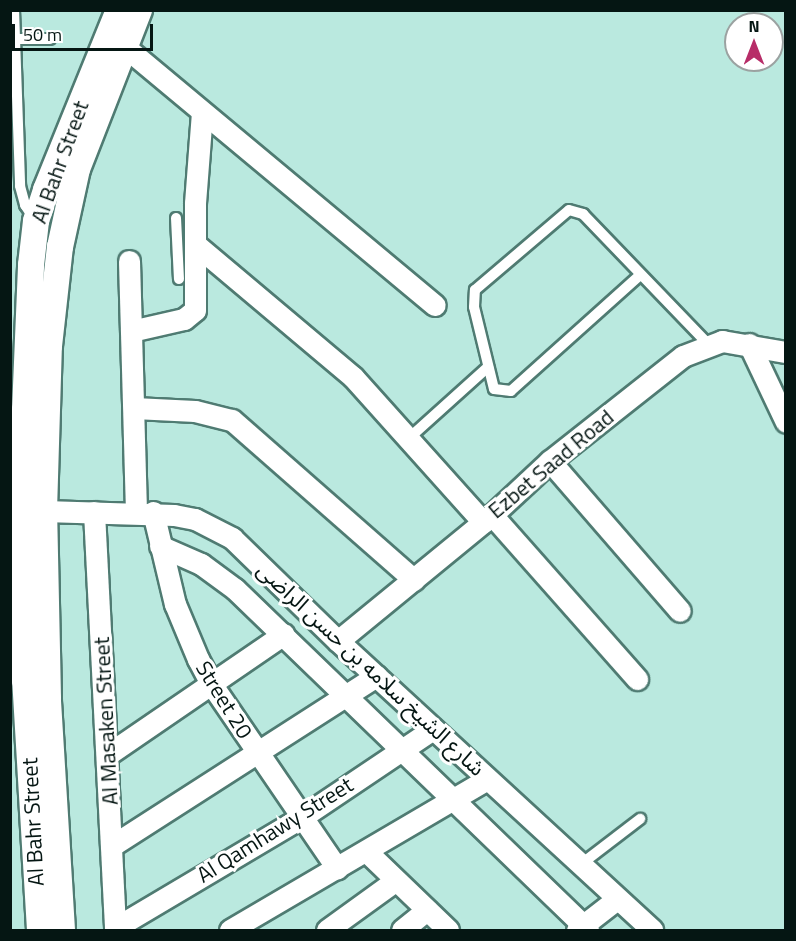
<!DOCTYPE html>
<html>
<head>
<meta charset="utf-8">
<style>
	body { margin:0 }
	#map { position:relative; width:796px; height:941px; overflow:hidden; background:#bae9df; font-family:"Titillium Web","Noto Sans Arabic",sans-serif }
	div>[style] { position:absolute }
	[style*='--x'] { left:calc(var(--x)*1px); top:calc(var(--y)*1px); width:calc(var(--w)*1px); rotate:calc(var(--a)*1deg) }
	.roads { filter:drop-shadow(2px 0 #4f7b72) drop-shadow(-2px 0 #4f7b72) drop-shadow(0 2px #4f7b72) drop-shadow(0 -2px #4f7b72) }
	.service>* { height:10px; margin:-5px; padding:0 5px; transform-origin:5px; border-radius:5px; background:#fff }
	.minor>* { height:21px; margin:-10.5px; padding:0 10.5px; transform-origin:10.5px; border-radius:10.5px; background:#fff }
	.tertiary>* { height:26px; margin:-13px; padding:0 13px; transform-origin:13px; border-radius:13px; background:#fff }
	span { translate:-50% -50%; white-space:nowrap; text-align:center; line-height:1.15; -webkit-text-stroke:6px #fff; paint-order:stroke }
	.street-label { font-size:22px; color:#051613 }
	.frame { position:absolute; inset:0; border:12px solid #051613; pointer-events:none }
	.north { position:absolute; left:724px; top:12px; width:60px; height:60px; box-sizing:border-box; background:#fff; border:2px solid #9ba2a1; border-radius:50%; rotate:0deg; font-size:16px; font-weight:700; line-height:24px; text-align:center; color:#051613 }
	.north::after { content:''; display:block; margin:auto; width:21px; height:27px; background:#b72d68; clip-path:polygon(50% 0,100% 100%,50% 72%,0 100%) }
	.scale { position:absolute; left:12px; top:24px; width:141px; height:27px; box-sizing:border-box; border:3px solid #051613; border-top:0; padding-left:8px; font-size:18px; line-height:21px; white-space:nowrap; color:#051613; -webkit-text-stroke:4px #fff; paint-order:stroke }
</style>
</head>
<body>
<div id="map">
	<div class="roads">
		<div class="service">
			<i style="--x:14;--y:10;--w:176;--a:88"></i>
			<i style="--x:20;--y:186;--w:20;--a:75"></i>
			<i style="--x:25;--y:205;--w:18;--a:56"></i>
			<i style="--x:15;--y:39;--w:35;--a:0"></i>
			<i style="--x:176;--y:218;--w:61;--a:87.2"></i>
			<i style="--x:639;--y:276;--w:172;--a:138.1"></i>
			<i style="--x:511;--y:391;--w:17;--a:-173"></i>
			<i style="--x:494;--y:389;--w:84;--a:-103.7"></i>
			<i style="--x:474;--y:307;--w:17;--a:-87"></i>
			<i style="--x:475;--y:290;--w:123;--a:-40.4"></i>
			<i style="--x:569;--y:210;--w:15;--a:16"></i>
			<i style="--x:583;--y:214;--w:180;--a:46.1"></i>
			<i style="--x:408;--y:439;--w:108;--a:-42"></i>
			<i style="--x:580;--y:865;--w:76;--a:-37.5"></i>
		</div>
		<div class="minor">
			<i style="--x:125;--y:47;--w:403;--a:39.8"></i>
			<i style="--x:195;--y:244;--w:207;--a:40.1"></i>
			<i style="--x:353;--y:377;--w:195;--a:48.1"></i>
			<i style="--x:129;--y:261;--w:251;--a:88.4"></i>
			<i style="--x:131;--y:331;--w:54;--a:-12.8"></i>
			<i style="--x:184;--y:319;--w:14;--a:-39"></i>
			<i style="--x:195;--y:310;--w:107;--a:-90"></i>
			<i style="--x:195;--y:203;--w:91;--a:-85.6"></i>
			<i style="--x:749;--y:344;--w:86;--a:64.6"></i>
			<i style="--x:134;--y:408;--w:61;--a:2.8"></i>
			<i style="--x:195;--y:411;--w:38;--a:14"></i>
			<i style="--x:232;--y:420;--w:242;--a:41.3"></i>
			<i style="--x:550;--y:461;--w:198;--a:49.1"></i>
			<i style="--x:44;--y:511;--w:130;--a:1.8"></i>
			<i style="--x:174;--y:515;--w:21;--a:11"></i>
			<i style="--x:195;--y:519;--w:42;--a:27.2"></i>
			<i style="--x:232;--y:538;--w:148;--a:44.2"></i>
			<i style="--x:338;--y:641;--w:427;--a:42.6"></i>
			<i style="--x:94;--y:512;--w:419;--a:87.1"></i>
			<i style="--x:153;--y:512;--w:95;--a:76.6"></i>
			<i style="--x:175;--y:604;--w:60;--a:67.3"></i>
			<i style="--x:198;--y:659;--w:30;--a:62"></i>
			<i style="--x:212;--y:685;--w:222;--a:55.7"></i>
			<i style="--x:492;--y:515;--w:219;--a:48.5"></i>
			<i style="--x:160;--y:546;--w:45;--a:23.7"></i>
			<i style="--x:201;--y:564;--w:42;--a:36.3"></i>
			<i style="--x:235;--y:589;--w:491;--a:44"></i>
			<i style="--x:338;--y:641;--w:199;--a:-39.3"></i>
			<i style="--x:492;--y:515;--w:79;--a:-43"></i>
			<i style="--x:550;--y:461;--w:169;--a:-38.3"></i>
			<i style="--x:683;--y:356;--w:42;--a:-21"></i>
			<i style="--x:722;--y:341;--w:65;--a:9.8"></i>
			<i style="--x:107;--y:755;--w:214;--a:-34.4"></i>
			<i style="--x:113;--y:845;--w:313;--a:-32.7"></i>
			<i style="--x:366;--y:851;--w:114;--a:43.9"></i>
			<i style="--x:115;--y:928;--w:217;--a:-30.7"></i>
			<i style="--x:302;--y:817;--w:158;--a:-33.9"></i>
			<i style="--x:230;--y:930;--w:298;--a:-30.4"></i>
			<i style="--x:327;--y:930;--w:85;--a:-35.9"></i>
			<i style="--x:402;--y:930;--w:32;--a:-39"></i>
			<i style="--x:577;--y:930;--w:51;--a:-37.8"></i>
		</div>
		<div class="tertiary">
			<i style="--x:40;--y:930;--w:249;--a:-93.4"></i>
			<i style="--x:25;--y:681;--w:271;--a:-90"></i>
			<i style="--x:25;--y:410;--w:145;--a:-87.6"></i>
			<i style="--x:31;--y:265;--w:44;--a:-83.5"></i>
			<i style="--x:36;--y:221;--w:33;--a:-72"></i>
			<i style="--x:46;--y:190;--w:194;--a:-67.9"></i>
			<i style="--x:62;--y:930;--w:232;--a:-93.5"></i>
			<i style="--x:48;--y:698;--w:187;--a:-91.2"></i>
			<i style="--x:44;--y:511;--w:165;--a:-88.3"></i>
			<i style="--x:49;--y:346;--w:100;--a:-83.7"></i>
			<i style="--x:60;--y:247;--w:80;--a:-77.7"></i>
			<i style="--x:77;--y:169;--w:171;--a:-68.7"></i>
		</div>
	</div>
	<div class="street-label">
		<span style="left:60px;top:162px;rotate:-70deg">Al Bahr Street</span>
		<span style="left:551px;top:464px;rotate:-40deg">Ezbet Saad Road</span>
		<span style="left:371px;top:669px;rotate:43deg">شارع الشيخ سلامه بن حسن الراضى</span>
		<span style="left:224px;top:700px;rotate:58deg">Street 20</span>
		<span style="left:106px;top:721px;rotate:-93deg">Al Masaken Street</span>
		<span style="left:33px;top:822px;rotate:-93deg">Al Bahr Street</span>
		<span style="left:275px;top:830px;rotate:-32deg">Al Qamhawy Street</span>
	</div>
	<div class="frame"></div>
	<div class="north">N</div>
	<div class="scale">50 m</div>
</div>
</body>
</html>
